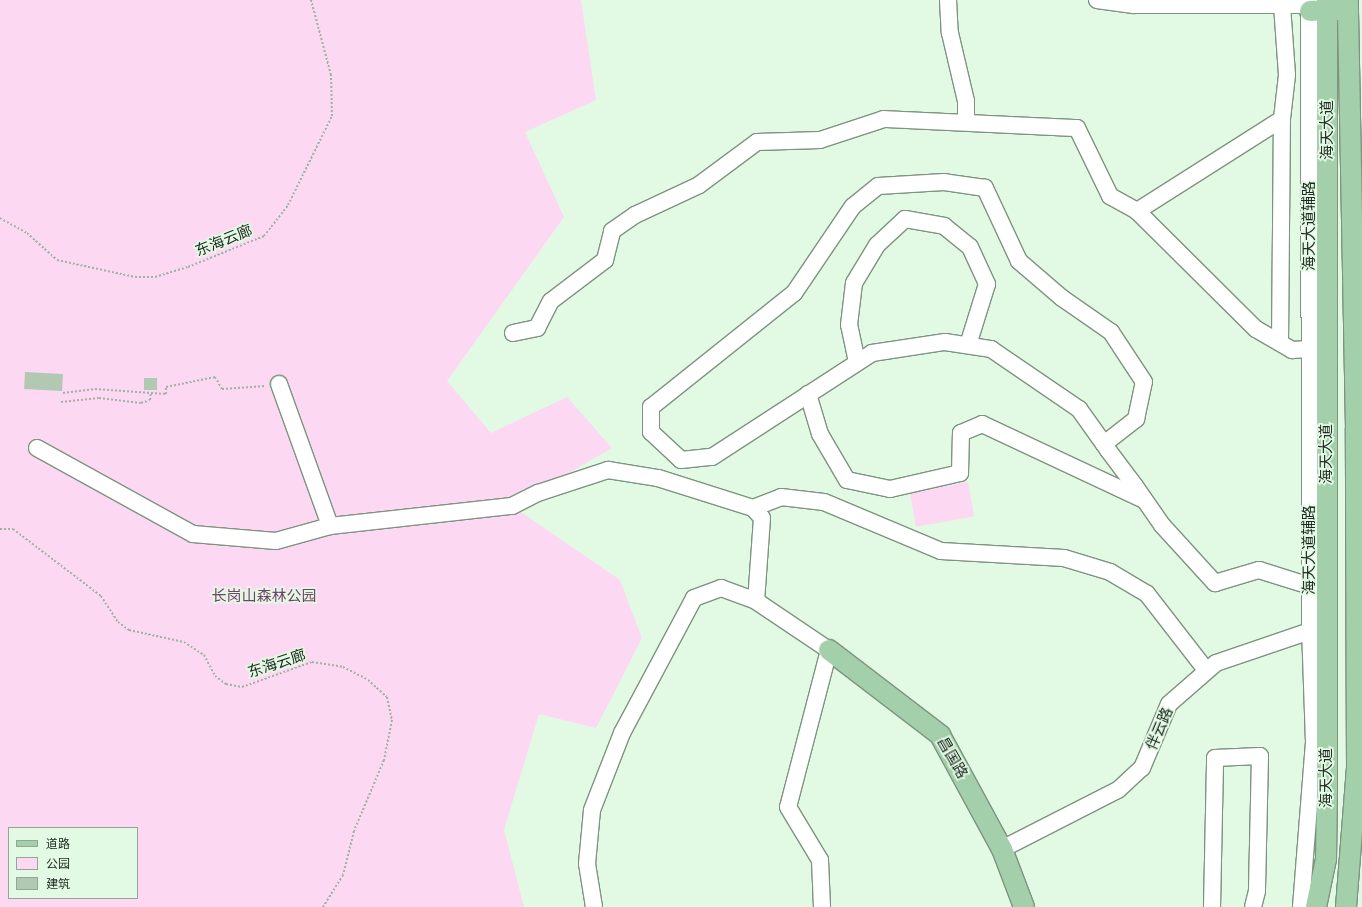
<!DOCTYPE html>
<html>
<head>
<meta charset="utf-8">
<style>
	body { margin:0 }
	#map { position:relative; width:1362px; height:907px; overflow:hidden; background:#e2fae4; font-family:Jost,"Noto Sans SC",sans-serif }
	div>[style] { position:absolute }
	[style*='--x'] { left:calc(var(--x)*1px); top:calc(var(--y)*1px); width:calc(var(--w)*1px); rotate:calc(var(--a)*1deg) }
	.green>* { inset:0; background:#fcd8f3; transform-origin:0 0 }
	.building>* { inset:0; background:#b1c8b3; transform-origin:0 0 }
	.path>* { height:2px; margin-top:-1px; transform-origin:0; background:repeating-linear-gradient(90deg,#a0b3a2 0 2px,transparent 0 4px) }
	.roads { filter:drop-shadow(1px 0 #7e9380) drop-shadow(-1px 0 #7e9380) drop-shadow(0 1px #7e9380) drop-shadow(0 -1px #7e9380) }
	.minor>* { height:16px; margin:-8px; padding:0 8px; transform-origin:8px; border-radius:8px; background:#fff }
	.major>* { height:20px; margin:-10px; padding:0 10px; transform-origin:10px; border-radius:10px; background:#a3d0aa }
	span { translate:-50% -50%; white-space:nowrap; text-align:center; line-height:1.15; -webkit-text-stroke:3.5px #e2fae4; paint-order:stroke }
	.street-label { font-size:15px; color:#1f2820 }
	.park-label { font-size:15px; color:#754069 }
	.legend { position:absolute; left:8px; top:827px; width:130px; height:72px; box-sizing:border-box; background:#e2fae4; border:1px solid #94a696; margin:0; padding:5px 7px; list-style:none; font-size:12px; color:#1f2820 }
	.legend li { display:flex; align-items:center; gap:8px; height:20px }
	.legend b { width:20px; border:1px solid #94a696 }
</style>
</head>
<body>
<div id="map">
	<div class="green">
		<i style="clip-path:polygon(evenodd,0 0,581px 0,596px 100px,525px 132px,564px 217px,447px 381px,491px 433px,567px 397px,612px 448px,512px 506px,620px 580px,642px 638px,596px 728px,539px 714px,504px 830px,524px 907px,0 907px,0 0,9px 828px,137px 828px,137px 898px,9px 898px,9px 828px)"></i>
		<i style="left:968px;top:482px;width:35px;height:59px;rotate:80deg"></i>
	</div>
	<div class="building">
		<i style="left:25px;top:372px;width:38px;height:17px;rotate:3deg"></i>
		<i style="left:144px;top:378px;width:13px;height:12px"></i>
	</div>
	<div class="path">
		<i style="--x:0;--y:218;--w:31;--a:29"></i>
		<i style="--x:27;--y:233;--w:40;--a:42"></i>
		<i style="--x:57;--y:260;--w:80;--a:12.3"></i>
		<i style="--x:135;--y:277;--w:20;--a:0"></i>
		<i style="--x:155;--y:277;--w:34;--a:-17"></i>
		<i style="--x:188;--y:267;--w:82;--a:-22.2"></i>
		<i style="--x:264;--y:236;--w:39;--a:-52"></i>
		<i style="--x:288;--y:205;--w:99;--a:-63.7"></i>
		<i style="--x:332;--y:116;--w:41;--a:-91.4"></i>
		<i style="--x:331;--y:75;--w:78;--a:-104.9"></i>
		<i style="--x:63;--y:393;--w:32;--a:-7"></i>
		<i style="--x:95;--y:389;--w:71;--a:4"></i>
		<i style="--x:166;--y:394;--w:7;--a:-90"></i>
		<i style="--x:166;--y:387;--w:50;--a:-11.5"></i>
		<i style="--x:215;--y:377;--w:14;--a:60"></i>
		<i style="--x:222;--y:389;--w:44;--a:-3.9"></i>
		<i style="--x:61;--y:402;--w:38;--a:-6"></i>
		<i style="--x:99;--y:398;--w:42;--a:6.8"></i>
		<i style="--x:141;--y:403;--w:9;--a:-18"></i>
		<i style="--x:150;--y:400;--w:8;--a:-83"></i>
		<i style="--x:0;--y:529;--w:13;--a:0"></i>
		<i style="--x:13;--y:529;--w:111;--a:37.3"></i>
		<i style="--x:101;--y:596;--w:31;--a:57"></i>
		<i style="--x:118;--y:622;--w:14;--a:36"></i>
		<i style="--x:129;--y:630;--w:56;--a:12.3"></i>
		<i style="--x:184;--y:642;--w:24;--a:33"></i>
		<i style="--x:204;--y:655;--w:24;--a:62"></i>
		<i style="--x:215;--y:676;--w:14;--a:36"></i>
		<i style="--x:226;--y:684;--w:16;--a:11"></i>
		<i style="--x:242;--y:687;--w:74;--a:-19.7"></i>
		<i style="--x:312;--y:662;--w:31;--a:9"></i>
		<i style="--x:343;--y:667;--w:28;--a:27"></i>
		<i style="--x:368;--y:680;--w:25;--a:42"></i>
		<i style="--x:387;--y:697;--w:24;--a:78"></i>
		<i style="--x:392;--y:720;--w:41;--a:101.3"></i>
		<i style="--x:384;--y:760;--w:77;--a:112.9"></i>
		<i style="--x:354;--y:831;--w:45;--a:104"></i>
		<i style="--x:343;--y:875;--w:38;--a:122"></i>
	</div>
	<div class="roads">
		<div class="minor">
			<i style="--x:948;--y:0;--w:33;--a:87"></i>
			<i style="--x:950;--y:33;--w:70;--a:76.8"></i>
			<i style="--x:966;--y:101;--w:21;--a:90"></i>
			<i style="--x:1097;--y:0;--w:37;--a:8"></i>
			<i style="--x:1134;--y:5;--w:176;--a:0"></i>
			<i style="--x:1282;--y:5;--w:70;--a:85.9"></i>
			<i style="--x:1287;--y:75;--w:44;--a:96.5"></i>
			<i style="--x:1282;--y:119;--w:172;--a:147.6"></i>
			<i style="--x:1137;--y:211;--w:168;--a:44.8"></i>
			<i style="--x:1256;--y:329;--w:42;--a:30.3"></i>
			<i style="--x:1292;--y:350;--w:18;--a:-3"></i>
			<i style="--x:513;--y:333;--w:25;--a:-12"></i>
			<i style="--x:537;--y:328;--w:30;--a:-63"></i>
			<i style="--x:551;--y:301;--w:68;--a:-37.2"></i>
			<i style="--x:605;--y:260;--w:30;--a:-76"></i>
			<i style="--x:612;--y:231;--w:28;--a:-35"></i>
			<i style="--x:635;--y:215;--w:71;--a:-25.1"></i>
			<i style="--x:699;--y:185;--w:72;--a:-36.6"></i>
			<i style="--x:757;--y:142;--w:63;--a:-1.8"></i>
			<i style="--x:820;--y:140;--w:67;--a:-18.2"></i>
			<i style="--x:884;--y:119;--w:193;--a:2.7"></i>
			<i style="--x:1077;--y:128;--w:76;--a:64.1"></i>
			<i style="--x:1110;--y:196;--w:31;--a:29"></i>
			<i style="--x:1280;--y:343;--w:224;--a:-89.5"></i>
			<i style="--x:857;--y:362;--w:38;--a:-102"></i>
			<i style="--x:849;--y:325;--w:42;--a:-83.2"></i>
			<i style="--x:854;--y:283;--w:44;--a:-58.8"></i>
			<i style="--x:877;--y:245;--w:38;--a:-43"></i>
			<i style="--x:905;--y:219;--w:40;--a:10"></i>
			<i style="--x:944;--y:226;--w:33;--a:39"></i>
			<i style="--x:970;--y:247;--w:41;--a:65.3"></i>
			<i style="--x:987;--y:284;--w:64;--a:107.3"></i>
			<i style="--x:279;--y:384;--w:151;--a:70.2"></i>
			<i style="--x:808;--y:394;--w:42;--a:73.3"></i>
			<i style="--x:820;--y:434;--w:53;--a:59.6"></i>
			<i style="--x:847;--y:480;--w:44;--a:11.8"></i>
			<i style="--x:890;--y:489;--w:72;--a:-12.9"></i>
			<i style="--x:960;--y:473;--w:40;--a:-88.6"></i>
			<i style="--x:961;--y:433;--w:23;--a:-23"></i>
			<i style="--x:982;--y:424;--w:179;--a:25.1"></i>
			<i style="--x:1104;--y:444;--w:41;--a:-38"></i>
			<i style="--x:1136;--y:419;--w:38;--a:-78"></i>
			<i style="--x:1144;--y:382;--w:60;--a:-123.4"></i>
			<i style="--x:1111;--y:332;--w:60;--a:-145.2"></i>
			<i style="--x:1062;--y:298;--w:57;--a:-139.3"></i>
			<i style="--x:1019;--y:261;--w:81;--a:-115"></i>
			<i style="--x:985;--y:188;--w:41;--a:-171.7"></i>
			<i style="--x:944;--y:182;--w:66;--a:176.5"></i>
			<i style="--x:878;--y:186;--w:32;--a:141"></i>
			<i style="--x:853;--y:206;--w:105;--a:124.1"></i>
			<i style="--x:794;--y:293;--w:183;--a:141.4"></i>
			<i style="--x:651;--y:407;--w:25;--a:90"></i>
			<i style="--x:651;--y:432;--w:41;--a:43"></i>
			<i style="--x:681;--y:460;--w:31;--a:-6"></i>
			<i style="--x:712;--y:457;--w:191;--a:-33"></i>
			<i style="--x:872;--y:353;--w:74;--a:-8.6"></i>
			<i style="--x:945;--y:342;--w:47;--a:8.7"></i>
			<i style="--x:991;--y:349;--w:107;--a:34.3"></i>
			<i style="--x:1079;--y:409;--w:43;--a:54.5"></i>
			<i style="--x:1104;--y:444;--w:7;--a:56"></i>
			<i style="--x:1108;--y:450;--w:45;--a:53.1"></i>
			<i style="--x:1135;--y:486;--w:47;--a:55.3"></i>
			<i style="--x:1162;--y:525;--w:79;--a:47.6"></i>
			<i style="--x:1215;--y:583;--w:46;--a:-16.5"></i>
			<i style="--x:1259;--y:570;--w:53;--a:17.4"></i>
			<i style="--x:37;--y:448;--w:178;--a:28.9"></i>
			<i style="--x:193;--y:534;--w:83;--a:4.8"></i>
			<i style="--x:276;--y:541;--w:56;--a:-15.5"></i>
			<i style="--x:330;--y:526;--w:183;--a:-6.3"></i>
			<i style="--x:512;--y:506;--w:29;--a:-27"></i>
			<i style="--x:538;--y:493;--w:74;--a:-18.2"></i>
			<i style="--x:608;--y:470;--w:51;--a:9.1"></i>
			<i style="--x:658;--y:478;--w:100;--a:17.5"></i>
			<i style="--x:753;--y:508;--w:13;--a:48"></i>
			<i style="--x:762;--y:518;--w:83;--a:94.1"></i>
			<i style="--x:753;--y:508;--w:30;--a:-21"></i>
			<i style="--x:781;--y:497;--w:43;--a:6.6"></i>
			<i style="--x:824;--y:502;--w:127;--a:22.7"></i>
			<i style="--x:941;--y:551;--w:123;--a:3.3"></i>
			<i style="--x:1064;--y:558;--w:48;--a:16.9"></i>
			<i style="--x:1110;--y:572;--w:43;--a:30.7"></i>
			<i style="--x:1147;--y:594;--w:96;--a:52.2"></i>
			<i style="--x:1002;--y:849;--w:130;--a:-27"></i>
			<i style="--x:1118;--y:790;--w:33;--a:-43"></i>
			<i style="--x:1142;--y:768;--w:69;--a:-67.1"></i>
			<i style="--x:1169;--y:704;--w:62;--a:-41.1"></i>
			<i style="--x:1216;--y:663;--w:109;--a:-18.8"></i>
			<i style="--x:594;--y:907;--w:44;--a:-99.2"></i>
			<i style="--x:587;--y:864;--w:54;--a:-84.7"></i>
			<i style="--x:592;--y:810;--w:83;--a:-68.7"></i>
			<i style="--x:622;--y:733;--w:153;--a:-61.9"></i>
			<i style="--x:694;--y:598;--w:29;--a:-20"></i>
			<i style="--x:721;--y:588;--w:37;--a:20"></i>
			<i style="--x:756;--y:601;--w:88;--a:33.9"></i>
			<i style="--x:829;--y:650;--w:162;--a:104.6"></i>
			<i style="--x:788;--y:807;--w:62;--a:58.9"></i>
			<i style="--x:820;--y:860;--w:47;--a:87.6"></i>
			<i style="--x:1212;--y:907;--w:149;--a:-88.8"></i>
			<i style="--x:1215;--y:758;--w:45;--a:-2.5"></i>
			<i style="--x:1260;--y:756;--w:135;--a:91.3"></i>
			<i style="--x:1257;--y:891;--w:16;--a:104"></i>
			<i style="--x:1301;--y:907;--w:166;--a:-85.5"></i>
			<i style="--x:1314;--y:742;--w:113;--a:-92"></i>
			<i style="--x:1310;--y:629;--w:629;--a:-90.09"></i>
		</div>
		<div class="major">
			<i style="--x:1310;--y:11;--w:30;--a:-2"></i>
			<i style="--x:829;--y:650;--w:140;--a:37.4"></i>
			<i style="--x:940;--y:735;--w:130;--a:61.5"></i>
			<i style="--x:1002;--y:849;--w:62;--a:69.2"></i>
			<i style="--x:1316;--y:907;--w:49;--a:-78.2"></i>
			<i style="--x:1326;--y:859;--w:68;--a:-89.2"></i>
			<i style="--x:1327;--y:791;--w:791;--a:-90"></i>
			<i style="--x:1346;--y:907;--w:139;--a:-85.5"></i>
			<i style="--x:1357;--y:768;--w:340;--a:-90.2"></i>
			<i style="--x:1356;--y:428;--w:428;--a:-91.1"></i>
		</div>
	</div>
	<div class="street-label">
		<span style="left:1328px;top:130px;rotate:-90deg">海天大道</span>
		<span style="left:1310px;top:226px;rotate:-90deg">海天大道辅路</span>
		<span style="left:224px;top:241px;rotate:-22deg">东海云廊</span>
		<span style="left:1327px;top:454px;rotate:-90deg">海天大道</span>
		<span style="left:1310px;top:550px;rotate:-90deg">海天大道辅路</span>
		<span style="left:277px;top:664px;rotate:-18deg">东海云廊</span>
		<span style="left:1160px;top:729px;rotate:-67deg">伴云路</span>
		<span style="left:952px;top:758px;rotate:60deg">昌国路</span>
		<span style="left:1327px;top:778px;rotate:-90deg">海天大道</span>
	</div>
	<div class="park-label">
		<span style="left:264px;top:597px">长岗山森林公园</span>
	</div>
	<ul class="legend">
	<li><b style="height:5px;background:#a3d0aa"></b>道路</li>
	<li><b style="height:11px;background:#fcd8f3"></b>公园</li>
	<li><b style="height:11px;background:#b1c8b3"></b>建筑</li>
	</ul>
</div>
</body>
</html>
